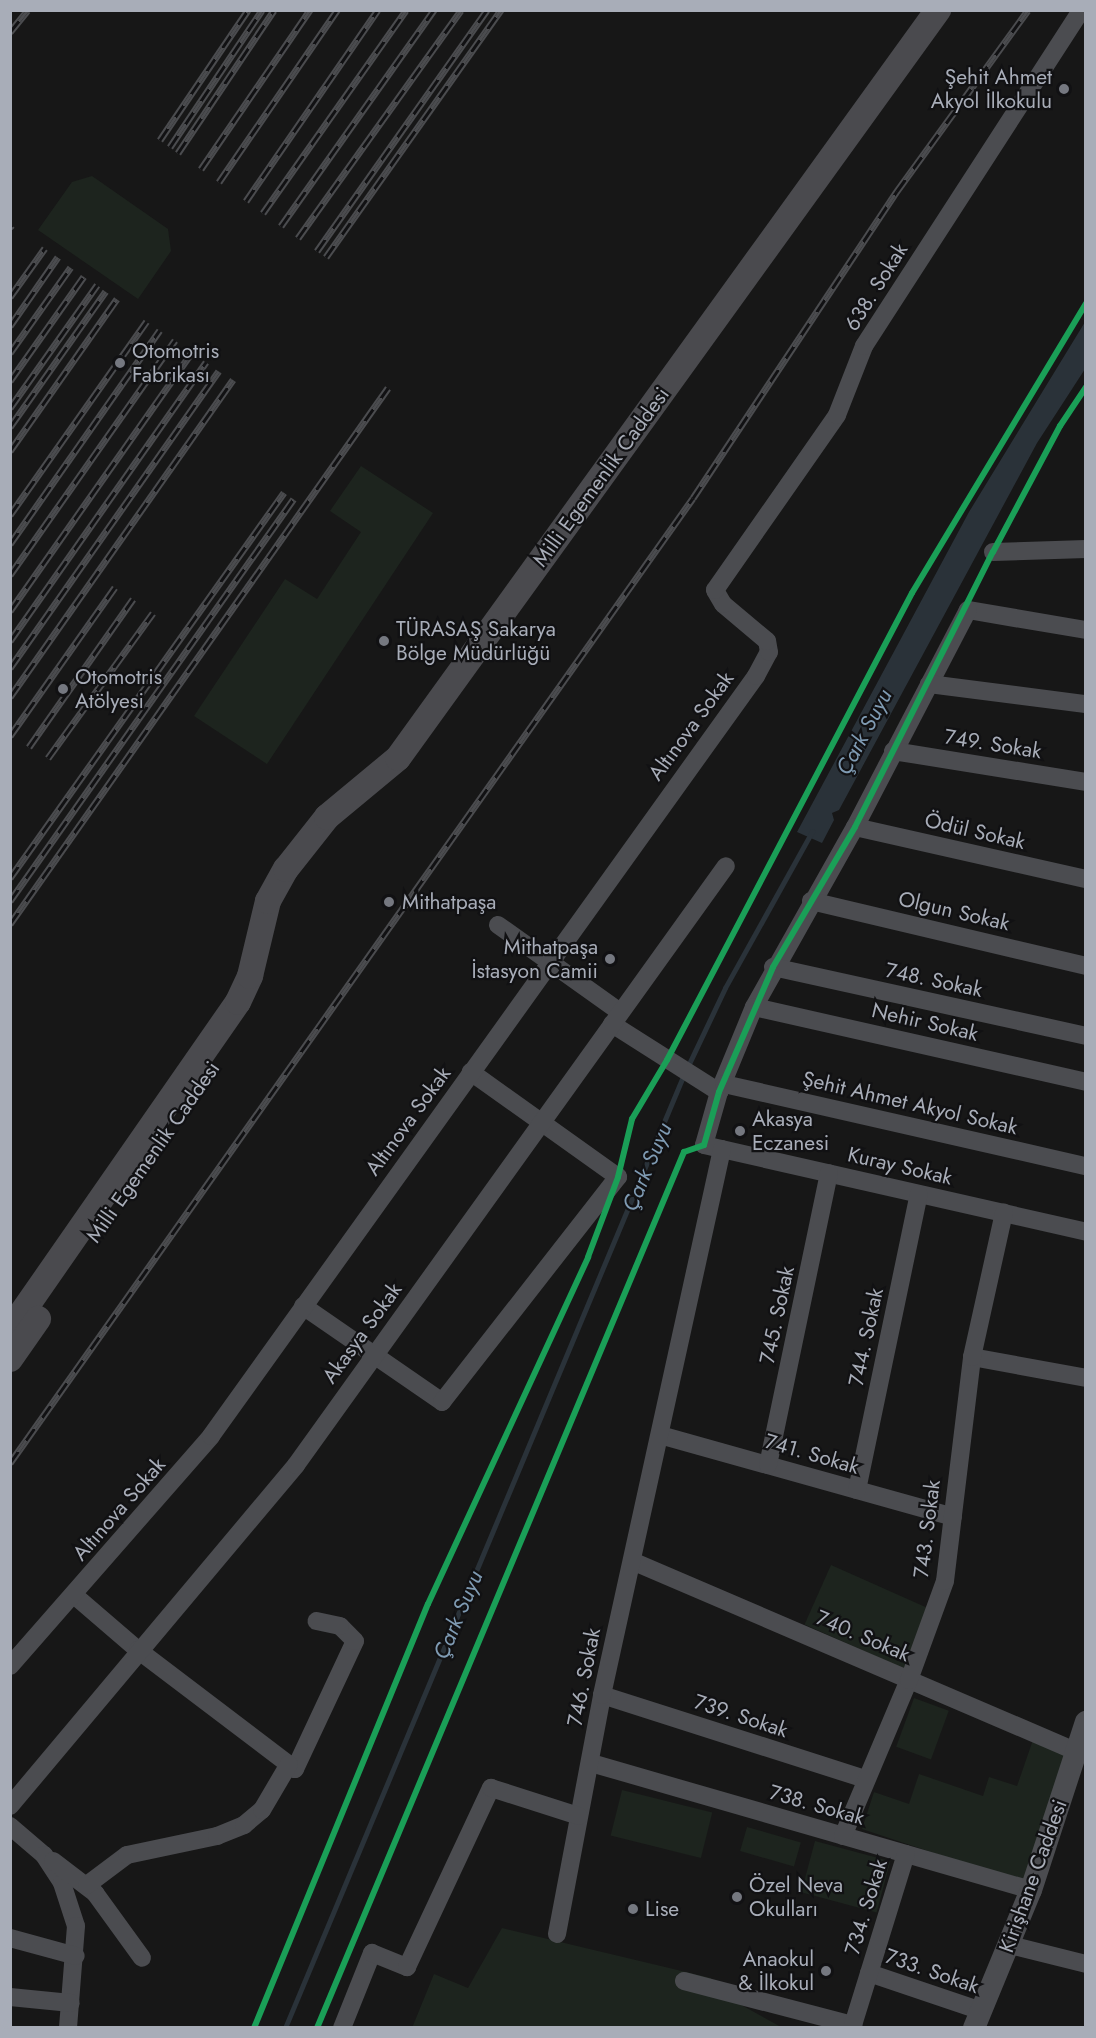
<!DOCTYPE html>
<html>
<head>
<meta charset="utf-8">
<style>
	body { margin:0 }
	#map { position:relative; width:1096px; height:2038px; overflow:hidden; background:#171717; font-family:Jost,sans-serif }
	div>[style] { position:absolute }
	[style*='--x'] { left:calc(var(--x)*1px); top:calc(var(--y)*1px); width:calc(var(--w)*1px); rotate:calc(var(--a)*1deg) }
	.green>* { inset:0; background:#1d241e; transform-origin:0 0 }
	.water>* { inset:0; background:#2a3239 }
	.stream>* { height:4.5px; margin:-2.25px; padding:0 2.25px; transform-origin:2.25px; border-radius:2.25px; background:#2a3239 }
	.minor>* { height:18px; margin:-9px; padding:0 9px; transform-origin:9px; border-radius:9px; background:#4b4c50 }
	.tertiary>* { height:22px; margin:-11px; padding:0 11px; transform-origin:11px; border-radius:11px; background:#4b4c50 }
	.secondary>* { height:26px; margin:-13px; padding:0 13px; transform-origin:13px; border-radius:13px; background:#4a4a4e }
	.rail>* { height:7px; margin-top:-3.5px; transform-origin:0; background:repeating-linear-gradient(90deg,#111113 0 14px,#4b4c4f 0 28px); box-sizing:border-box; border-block:2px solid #4b4c4f }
	.cycleway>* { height:6px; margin:-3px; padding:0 3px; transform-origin:3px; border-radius:3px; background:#1a9f57 }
	.dots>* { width:16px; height:16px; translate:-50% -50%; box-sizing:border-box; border:3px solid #111113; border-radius:50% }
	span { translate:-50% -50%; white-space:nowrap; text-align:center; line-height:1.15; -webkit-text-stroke:4.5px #111113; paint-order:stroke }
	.poi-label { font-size:21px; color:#a8adb8 }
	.right { translate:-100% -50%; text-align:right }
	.left { translate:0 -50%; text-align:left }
	.street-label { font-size:21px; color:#a8adb8 }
	.water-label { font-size:22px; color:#7f9bb3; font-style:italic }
	.frame { position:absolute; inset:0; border:12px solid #a8adb8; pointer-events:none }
</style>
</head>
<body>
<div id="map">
	<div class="green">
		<i style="clip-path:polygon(92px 176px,168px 229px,171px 251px,138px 299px,38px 230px,72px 182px)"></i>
		<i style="clip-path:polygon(361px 466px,433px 513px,267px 764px,194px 716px,285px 579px,317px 599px,361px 532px,330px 511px)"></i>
		<i style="left:831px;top:1565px;width:112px;height:65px;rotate:24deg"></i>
		<i style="left:914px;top:1698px;width:37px;height:52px;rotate:20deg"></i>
		<i style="clip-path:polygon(1034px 1737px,1072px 1750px,1027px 1884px,862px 1829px,874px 1792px,909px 1804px,919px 1774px,983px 1796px,989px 1777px,1017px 1786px)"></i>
		<i style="left:622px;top:1790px;width:93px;height:47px;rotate:14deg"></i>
		<i style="left:747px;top:1827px;width:56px;height:25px;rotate:16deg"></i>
		<i style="left:815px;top:1841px;width:78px;height:53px;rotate:15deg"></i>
		<i style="clip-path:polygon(502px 1928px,711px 1978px,716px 1991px,781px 2027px,412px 2028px,434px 1974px,468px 1988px)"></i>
	</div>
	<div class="water">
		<i style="clip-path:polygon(1085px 322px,1085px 369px,1037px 443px,839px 810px,832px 813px,834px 820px,822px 843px,797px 832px,969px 512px)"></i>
	</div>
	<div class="stream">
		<i style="--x:688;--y:1066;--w:86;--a:-64.6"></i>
		<i style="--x:725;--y:988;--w:179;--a:-60.9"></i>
		<i style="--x:285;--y:2028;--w:1034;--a:-67.3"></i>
	</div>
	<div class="minor">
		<i style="--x:993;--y:552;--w:93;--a:-1.8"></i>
		<i style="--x:1086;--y:630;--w:120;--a:-170.4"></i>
		<i style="--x:968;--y:610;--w:245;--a:117.5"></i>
		<i style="--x:855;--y:827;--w:206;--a:119.3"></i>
		<i style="--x:754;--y:1007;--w:92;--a:112.4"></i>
		<i style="--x:719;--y:1092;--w:55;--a:105.8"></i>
		<i style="--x:704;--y:1145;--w:392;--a:12.8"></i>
		<i style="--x:929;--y:684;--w:158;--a:7.3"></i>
		<i style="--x:893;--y:751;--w:195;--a:9.1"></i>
		<i style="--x:855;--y:827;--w:237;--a:12.7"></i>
		<i style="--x:811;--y:901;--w:283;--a:13.3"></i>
		<i style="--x:498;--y:925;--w:150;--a:35.5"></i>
		<i style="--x:773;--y:967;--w:321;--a:12.4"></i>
		<i style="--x:754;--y:1007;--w:340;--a:12.7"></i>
		<i style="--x:612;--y:1024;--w:127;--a:32.4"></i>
		<i style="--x:724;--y:1084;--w:371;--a:12.8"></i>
		<i style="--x:303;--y:1306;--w:169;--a:34.6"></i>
		<i style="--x:442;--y:1402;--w:286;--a:-52"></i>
		<i style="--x:618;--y:1177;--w:181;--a:-144.5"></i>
		<i style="--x:972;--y:1357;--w:116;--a:10.4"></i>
		<i style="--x:660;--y:1435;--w:304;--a:15.6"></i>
		<i style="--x:768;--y:1465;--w:298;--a:-78.2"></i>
		<i style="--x:857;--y:1490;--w:302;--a:-78.2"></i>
		<i style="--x:632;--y:1561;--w:484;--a:23.2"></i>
		<i style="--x:74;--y:1595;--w:84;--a:40.7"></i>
		<i style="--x:138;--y:1650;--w:197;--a:37.2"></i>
		<i style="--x:295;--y:1769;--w:141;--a:-64.9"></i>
		<i style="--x:355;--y:1641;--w:21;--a:-135"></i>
		<i style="--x:340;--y:1626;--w:24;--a:-168"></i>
		<i style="--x:10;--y:1666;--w:305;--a:-48.8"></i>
		<i style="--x:211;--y:1436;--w:935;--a:-54.36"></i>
		<i style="--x:756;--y:676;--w:27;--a:-62"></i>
		<i style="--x:769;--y:652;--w:11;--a:-100"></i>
		<i style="--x:767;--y:641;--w:57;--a:-139.9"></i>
		<i style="--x:723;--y:604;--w:16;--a:-120"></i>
		<i style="--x:715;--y:590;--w:213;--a:-55.1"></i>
		<i style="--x:837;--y:415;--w:74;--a:-68.6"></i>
		<i style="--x:864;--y:346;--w:400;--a:-57.1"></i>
		<i style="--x:602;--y:1695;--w:277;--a:17.7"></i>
		<i style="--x:591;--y:1763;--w:458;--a:16.1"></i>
		<i style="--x:10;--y:1806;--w:445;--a:-50"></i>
		<i style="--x:296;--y:1465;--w:737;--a:-54.33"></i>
		<i style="--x:10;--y:1826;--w:45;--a:40.5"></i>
		<i style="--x:44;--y:1855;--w:33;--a:57"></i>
		<i style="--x:62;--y:1883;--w:45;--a:72"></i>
		<i style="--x:76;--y:1926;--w:102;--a:94.5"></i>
		<i style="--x:843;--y:1836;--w:169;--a:-67.1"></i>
		<i style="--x:909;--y:1680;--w:105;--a:-70"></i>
		<i style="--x:945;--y:1581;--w:226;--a:-83.1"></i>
		<i style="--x:972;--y:1357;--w:148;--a:-77.5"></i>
		<i style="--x:53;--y:1861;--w:53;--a:37.3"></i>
		<i style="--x:95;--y:1893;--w:80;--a:54.1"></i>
		<i style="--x:87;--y:1885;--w:50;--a:-36.9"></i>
		<i style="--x:127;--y:1855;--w:92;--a:-11.9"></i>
		<i style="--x:217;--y:1836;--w:29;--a:-22"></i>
		<i style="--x:244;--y:1825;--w:23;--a:-40"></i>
		<i style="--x:262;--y:1810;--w:53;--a:-59.6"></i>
		<i style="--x:557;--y:1934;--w:243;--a:-79.3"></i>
		<i style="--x:602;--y:1695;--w:559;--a:-77.6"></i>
		<i style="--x:10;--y:1938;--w:68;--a:15.3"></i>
		<i style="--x:1010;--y:1945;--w:78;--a:14"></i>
		<i style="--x:869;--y:1973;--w:118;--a:18.7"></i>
		<i style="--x:684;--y:1981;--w:175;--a:14.6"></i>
		<i style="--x:853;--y:2025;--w:179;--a:-72.8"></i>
		<i style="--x:10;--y:1997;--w:61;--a:5.6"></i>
		<i style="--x:342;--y:2028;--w:81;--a:-68.2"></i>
		<i style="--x:372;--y:1953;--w:38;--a:22"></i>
		<i style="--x:407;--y:1967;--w:198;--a:-64.9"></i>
		<i style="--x:491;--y:1788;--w:92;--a:17.7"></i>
	</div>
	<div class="tertiary">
		<i style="--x:974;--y:2028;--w:149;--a:-67.6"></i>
		<i style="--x:1031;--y:1890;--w:177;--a:-71.9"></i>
	</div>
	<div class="secondary">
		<i style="--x:10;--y:1330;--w:399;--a:-55.2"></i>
		<i style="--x:238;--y:1002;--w:29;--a:-65"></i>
		<i style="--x:250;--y:976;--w:77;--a:-76.5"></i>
		<i style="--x:268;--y:901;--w:37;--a:-61"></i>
		<i style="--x:286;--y:869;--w:66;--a:-51.7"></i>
		<i style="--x:327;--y:817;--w:92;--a:-39.7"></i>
		<i style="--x:398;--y:758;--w:923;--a:-54.17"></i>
		<i style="--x:10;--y:1359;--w:49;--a:-55"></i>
	</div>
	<div class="rail">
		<i style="--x:10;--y:32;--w:28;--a:-51"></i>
		<i style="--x:160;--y:140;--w:157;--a:-55.9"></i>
		<i style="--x:170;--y:147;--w:165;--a:-56.1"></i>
		<i style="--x:178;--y:153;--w:172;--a:-56.1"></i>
		<i style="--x:201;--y:169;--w:193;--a:-55.6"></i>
		<i style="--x:219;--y:182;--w:209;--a:-55.5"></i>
		<i style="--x:246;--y:201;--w:232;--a:-55.4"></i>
		<i style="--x:263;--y:213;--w:248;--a:-54.8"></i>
		<i style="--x:281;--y:226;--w:265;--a:-54.7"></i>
		<i style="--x:10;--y:227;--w:3;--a:-45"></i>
		<i style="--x:298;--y:238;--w:280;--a:-54.4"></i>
		<i style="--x:317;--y:251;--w:295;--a:-54.8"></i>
		<i style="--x:326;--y:257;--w:303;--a:-54.7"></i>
		<i style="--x:10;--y:297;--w:60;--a:-54.5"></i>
		<i style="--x:10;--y:326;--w:84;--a:-55.2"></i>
		<i style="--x:10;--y:353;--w:105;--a:-54.7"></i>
		<i style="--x:10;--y:381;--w:128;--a:-54.8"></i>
		<i style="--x:10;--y:408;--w:151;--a:-54.7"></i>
		<i style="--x:10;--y:427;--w:166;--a:-54.8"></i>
		<i style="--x:10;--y:451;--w:186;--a:-54.9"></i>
		<i style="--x:10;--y:515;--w:237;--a:-54.8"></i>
		<i style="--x:10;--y:544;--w:261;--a:-55"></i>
		<i style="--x:10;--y:575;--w:287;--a:-54.9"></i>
		<i style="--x:10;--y:611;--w:317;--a:-54.9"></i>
		<i style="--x:10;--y:641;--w:341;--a:-54.9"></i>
		<i style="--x:10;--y:668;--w:363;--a:-54.9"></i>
		<i style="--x:10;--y:697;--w:388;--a:-54.9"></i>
		<i style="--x:10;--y:736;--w:182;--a:-54.8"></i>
		<i style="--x:29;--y:747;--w:181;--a:-54.9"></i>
		<i style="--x:48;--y:758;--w:179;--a:-54.1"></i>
		<i style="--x:10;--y:878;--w:473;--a:-54.6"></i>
		<i style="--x:10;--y:901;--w:492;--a:-54.8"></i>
		<i style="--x:10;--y:924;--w:656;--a:-54.81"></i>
		<i style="--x:10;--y:1463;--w:1182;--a:-54.71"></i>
		<i style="--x:693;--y:498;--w:369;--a:-56.4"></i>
		<i style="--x:897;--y:191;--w:223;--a:-54.1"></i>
	</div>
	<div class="cycleway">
		<i style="--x:254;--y:2028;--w:458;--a:-67.7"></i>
		<i style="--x:428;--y:1604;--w:382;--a:-65.2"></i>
		<i style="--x:588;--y:1257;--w:85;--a:-69.4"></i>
		<i style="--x:618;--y:1177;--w:60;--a:-76.4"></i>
		<i style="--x:632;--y:1119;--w:69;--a:-59.3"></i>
		<i style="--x:667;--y:1060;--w:527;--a:-62.32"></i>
		<i style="--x:912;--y:593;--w:338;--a:-59"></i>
		<i style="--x:317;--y:2028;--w:950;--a:-67.27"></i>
		<i style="--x:684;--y:1152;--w:21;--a:-19"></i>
		<i style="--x:704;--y:1145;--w:55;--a:-74.2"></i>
		<i style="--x:719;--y:1092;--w:136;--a:-66.6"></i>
		<i style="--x:773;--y:967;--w:162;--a:-59.6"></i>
		<i style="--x:855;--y:827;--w:308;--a:-63.4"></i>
		<i style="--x:993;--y:552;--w:143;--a:-62"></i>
		<i style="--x:1060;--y:426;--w:47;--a:-56.3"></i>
	</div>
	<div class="dots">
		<i style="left:1064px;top:89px;background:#757880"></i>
		<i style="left:120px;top:363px;background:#757880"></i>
		<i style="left:384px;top:641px;background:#757880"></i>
		<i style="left:63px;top:689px;background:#757880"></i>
		<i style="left:389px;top:902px;background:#757880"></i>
		<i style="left:610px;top:959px;background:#757880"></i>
		<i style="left:740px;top:1131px;background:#757880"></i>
		<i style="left:737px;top:1897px;background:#757880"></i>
		<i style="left:633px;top:1909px;background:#757880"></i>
		<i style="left:826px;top:1971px;background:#757880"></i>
	</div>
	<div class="poi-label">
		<span class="right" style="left:1052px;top:89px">Şehit Ahmet<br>Akyol İlkokulu</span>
		<span class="left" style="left:132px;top:363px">Otomotris<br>Fabrikası</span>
		<span class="left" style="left:396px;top:641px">TÜRASAŞ Sakarya<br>Bölge Müdürlüğü</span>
		<span class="left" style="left:75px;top:689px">Otomotris<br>Atölyesi</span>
		<span class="left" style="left:402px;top:902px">Mithatpaşa</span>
		<span class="right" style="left:598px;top:959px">Mithatpaşa<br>İstasyon Camii</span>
		<span class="left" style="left:752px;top:1131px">Akasya<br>Eczanesi</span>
		<span class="left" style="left:749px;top:1897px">Özel Neva<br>Okulları</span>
		<span class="left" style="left:645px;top:1909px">Lise</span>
		<span class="right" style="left:814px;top:1971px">Anaokul<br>&amp; İlkokul</span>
	</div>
	<div class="street-label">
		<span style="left:876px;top:287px;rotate:-58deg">638. Sokak</span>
		<span style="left:601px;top:477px;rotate:-54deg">Milli Egemenlik Caddesi</span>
		<span style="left:691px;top:726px;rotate:-54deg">Altınova Sokak</span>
		<span style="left:993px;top:744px;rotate:9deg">749. Sokak</span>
		<span style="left:975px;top:831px;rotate:13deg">Ödül Sokak</span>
		<span style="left:954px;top:911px;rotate:13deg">Olgun Sokak</span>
		<span style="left:934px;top:980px;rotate:12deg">748. Sokak</span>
		<span style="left:925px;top:1022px;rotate:13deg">Nehir Sokak</span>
		<span style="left:910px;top:1103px;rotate:13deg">Şehit Ahmet Akyol Sokak</span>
		<span style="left:408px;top:1121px;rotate:-54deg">Altınova Sokak</span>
		<span style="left:153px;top:1152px;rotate:-55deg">Milli Egemenlik Caddesi</span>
		<span style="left:900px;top:1166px;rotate:13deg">Kuray Sokak</span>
		<span style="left:777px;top:1315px;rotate:-78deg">745. Sokak</span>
		<span style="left:362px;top:1333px;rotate:-54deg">Akasya Sokak</span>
		<span style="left:866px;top:1337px;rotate:-78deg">744. Sokak</span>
		<span style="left:812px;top:1454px;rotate:16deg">741. Sokak</span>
		<span style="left:119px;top:1509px;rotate:-49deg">Altınova Sokak</span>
		<span style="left:927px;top:1529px;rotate:-83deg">743. Sokak</span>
		<span style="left:863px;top:1636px;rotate:23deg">740. Sokak</span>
		<span style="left:584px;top:1677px;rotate:-79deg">746. Sokak</span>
		<span style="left:741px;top:1716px;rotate:18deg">739. Sokak</span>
		<span style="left:817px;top:1805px;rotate:16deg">738. Sokak</span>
		<span style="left:1033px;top:1876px;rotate:-70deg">Kirişhane Caddesi</span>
		<span style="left:866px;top:1907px;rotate:-73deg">734. Sokak</span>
		<span style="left:932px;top:1971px;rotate:19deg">733. Sokak</span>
	</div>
	<div class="water-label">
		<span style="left:864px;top:732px;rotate:-62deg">Çark Suyu</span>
		<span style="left:647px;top:1167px;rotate:-67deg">Çark Suyu</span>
		<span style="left:458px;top:1615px;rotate:-67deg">Çark Suyu</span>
	</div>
	<div class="frame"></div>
</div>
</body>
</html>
